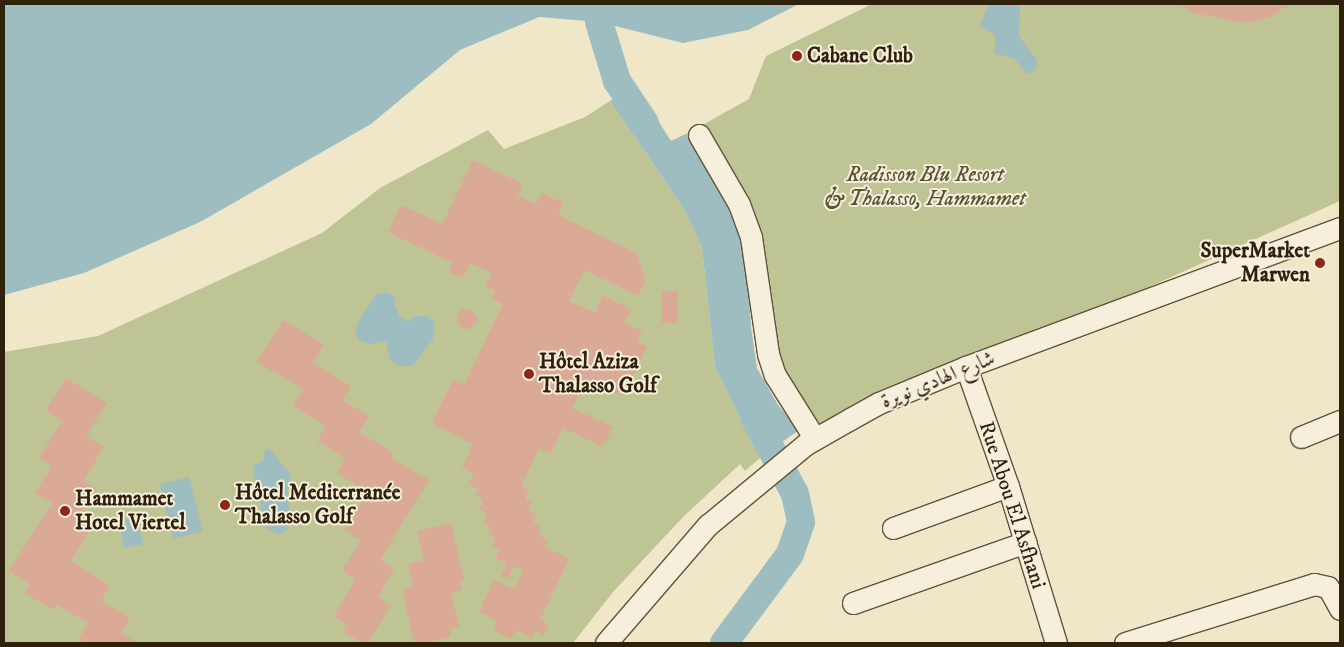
<!DOCTYPE html>
<html>
<head>
<meta charset="utf-8">
<style>
	body { margin:0 }
	#map { position:relative; width:1344px; height:647px; overflow:hidden; background:#f0e7c8; font-family:"IM FELL DW Pica",Amiri,serif }
	div>[style] { position:absolute }
	[style*='--x'] { left:calc(var(--x)*1px); top:calc(var(--y)*1px); width:calc(var(--w)*1px); rotate:calc(var(--a)*1deg) }
	.green>* { inset:0; background:#bec493 }
	.water>* { inset:0; background:#9ebdc0; transform-origin:0 0 }
	.river>* { height:28px; margin:-14px; padding:0 14px; transform-origin:14px; border-radius:14px; background:#9ebdc0 }
	.building>* { inset:0; background:#dbaa97; transform-origin:0 0 }
	.roads { filter:drop-shadow(1px 0 #60523c) drop-shadow(-1px 0 #60523c) drop-shadow(0 1px #60523c) drop-shadow(0 -1px #60523c) }
	.minor>* { height:21px; margin:-10.5px; padding:0 10.5px; transform-origin:10.5px; border-radius:10.5px; background:#f5efdb }
	.dots>* { width:14px; height:14px; translate:-50% -50%; box-sizing:border-box; border:2px solid #f5efdb; border-radius:50% }
	span { translate:-50% -50%; white-space:nowrap; text-align:center; line-height:1.15; -webkit-text-stroke:4px #f5efdb; paint-order:stroke }
	.poi-label { font-size:21px; color:#30210d; font-weight:700 }
	.left { translate:0 -50%; text-align:left }
	.right { translate:-100% -50%; text-align:right }
	.park-label { font-size:21px; color:#5b5235; font-style:italic }
	.street-label { font-size:21px; color:#30210d }
	.frame { position:absolute; inset:0; border:5px solid #30210d; pointer-events:none }
</style>
</head>
<body>
<div id="map">
	<div class="green">
		<i style="clip-path:polygon(872px 4px,1340px 4px,1340px 201px,818px 436px,786px 400px,746px 230px,688px 133px,749px 99px,766px 56px)"></i>
		<i style="clip-path:polygon(610px 101px,684px 209px,702px 248px,715px 367px,760px 458px,745px 471px,740px 464px,683px 517px,613px 592px,573px 643px,4px 643px,4px 352px,98px 336px,322px 233px,380px 188px,488px 130px,504px 149px,585px 117px)"></i>
	</div>
	<div class="water">
		<i style="clip-path:polygon(4px 4px,799px 4px,748px 30px,683px 43px,599px 22px,539px 17px,460px 50px,371px 124px,200px 222px,84px 273px,4px 295px)"></i>
		<i style="clip-path:polygon(993px 4px,1014px 4px,1020px 7px,1019px 36px,1037px 60px,1036px 70px,1027px 74px,1014px 58px,995px 54px,995px 36px,980px 25px,988px 6px)"></i>
		<i style="clip-path:polygon(635px 84px,671px 141px,688px 133px,723px 194px,739px 231px,748px 273px,751px 327px,757px 368px,778px 405px,799px 430px,760px 458px,715px 367px,702px 248px,684px 209px,610px 101px)"></i>
		<i style="clip-path:polygon(387px 292px,395px 297px,395px 306px,400px 317px,408px 321px,416px 316px,428px 316px,435px 323px,433px 339px,413px 366px,399px 366px,390px 360px,386px 341px,370px 344px,360px 341px,355px 334px,357px 324px,376px 294px)"></i>
		<i style="clip-path:polygon(270px 449px,291px 475px,287px 494px,292px 523px,283px 533px,277px 534px,265px 527px,253px 472px,255px 465px,263px 461px,265px 450px)"></i>
		<i style="left:189px;top:477px;width:56px;height:30px;rotate:76deg"></i>
		<i style="clip-path:polygon(137px 517px,143px 544px,124px 548px,120px 527px,126px 519px)"></i>
	</div>
	<div class="river">
		<i style="--x:599;--y:22;--w:62;--a:73"></i>
		<i style="--x:617;--y:81;--w:50;--a:56.3"></i>
		<i style="--x:724;--y:643;--w:111;--a:-53.4"></i>
		<i style="--x:790;--y:554;--w:34;--a:-71"></i>
		<i style="--x:801;--y:522;--w:29;--a:-102"></i>
		<i style="--x:795;--y:494;--w:87;--a:-118"></i>
	</div>
	<div class="building">
		<i style="clip-path:polygon(1178px 4px,1290px 4px,1269px 18px,1246px 23px,1193px 13px)"></i>
		<i style="clip-path:polygon(473px 160px,523px 184px,518px 196px,536px 204px,542px 193px,564px 203px,558px 215px,636px 253px,646px 279px,638px 296px,585px 270px,569px 301px,595px 313px,603px 295px,631px 309px,624px 323px,642px 331px,637px 342px,647px 347px,623px 396px,596px 383px,592px 391px,576px 384px,572px 391px,579px 394px,572px 408px,613px 427px,603px 447px,563px 428px,550px 454px,539px 449px,521px 486px,529px 490px,525px 499px,532px 503px,528px 510px,537px 515px,533px 523px,542px 527px,538px 535px,548px 540px,545px 547px,569px 559px,540px 620px,549px 624px,544px 635px,535px 631px,532px 638px,516px 630px,511px 639px,493px 630px,497px 621px,479px 612px,494px 580px,514px 589px,523px 570px,514px 566px,508px 579px,501px 576px,507px 564px,495px 558px,500px 550px,492px 546px,496px 538px,487px 534px,491px 527px,483px 523px,487px 513px,479px 509px,484px 500px,475px 496px,479px 489px,468px 484px,474px 474px,462px 468px,473px 444px,432px 423px,453px 380px,464px 385px,503px 304px,491px 299px,495px 291px,485px 287px,492px 273px,470px 263px,463px 278px,449px 272px,453px 263px,388px 232px,401px 205px,442px 224px)"></i>
		<i style="left:662px;top:291px;width:16px;height:32px"></i>
		<i style="clip-path:polygon(460px 310px,472px 310px,478px 319px,472px 328px,462px 329px,456px 320px)"></i>
		<i style="clip-path:polygon(283px 320px,324px 345px,313px 363px,351px 386px,342px 400px,369px 416px,359px 432px,394px 453px,391px 458px,429px 480px,380px 560px,394px 569px,378px 597px,391px 605px,368px 643px,362px 643px,342px 631px,347px 624px,334px 616px,356px 579px,342px 571px,361px 540px,345px 530px,368px 492px,337px 473px,345px 458px,317px 441px,326px 426px,293px 406px,303px 389px,257px 362px)"></i>
		<i style="clip-path:polygon(66px 378px,107px 403px,86px 436px,104px 447px,83px 481px,96px 489px,77px 519px,91px 528px,71px 561px,110px 586px,101px 601px,130px 618px,121px 633px,138px 643px,85px 643px,79px 639px,88px 623px,57px 604px,53px 610px,25px 593px,31px 585px,9px 571px,52px 503px,35px 493px,52px 466px,39px 458px,62px 421px,46px 411px)"></i>
		<i style="clip-path:polygon(451px 523px,464px 580px,460px 581px,462px 590px,451px 592px,459px 627px,450px 629px,451px 636px,429px 643px,414px 643px,402px 590px,413px 587px,408px 564px,424px 560px,417px 531px)"></i>
	</div>
	<div class="roads">
		<div class="minor">
			<i style="--x:699;--y:135;--w:80;--a:59.9"></i>
			<i style="--x:739;--y:204;--w:35;--a:70"></i>
			<i style="--x:751;--y:237;--w:118;--a:81.7"></i>
			<i style="--x:768;--y:354;--w:22;--a:72"></i>
			<i style="--x:775;--y:375;--w:75;--a:58"></i>
			<i style="--x:966;--y:367;--w:126;--a:70.6"></i>
			<i style="--x:1008;--y:486;--w:164;--a:73"></i>
			<i style="--x:1301;--y:437;--w:42;--a:-22.3"></i>
			<i style="--x:893;--y:528;--w:122;--a:-20.1"></i>
			<i style="--x:853;--y:603;--w:183;--a:-19.4"></i>
			<i style="--x:606;--y:643;--w:156;--a:-49.2"></i>
			<i style="--x:708;--y:525;--w:127;--a:-39.6"></i>
			<i style="--x:806;--y:444;--w:51;--a:-29.6"></i>
			<i style="--x:850;--y:419;--w:33;--a:-29"></i>
			<i style="--x:879;--y:403;--w:94;--a:-22.5"></i>
			<i style="--x:966;--y:367;--w:399;--a:-20.4"></i>
			<i style="--x:1125;--y:643;--w:198;--a:-17.3"></i>
			<i style="--x:1314;--y:584;--w:14;--a:12"></i>
			<i style="--x:1328;--y:587;--w:25;--a:61"></i>
		</div>
	</div>
	<div class="dots">
		<i style="left:797px;top:56px;background:#8f2418"></i>
		<i style="left:1320px;top:263px;background:#8f2418"></i>
		<i style="left:529px;top:374px;background:#8f2418"></i>
		<i style="left:225px;top:505px;background:#8f2418"></i>
		<i style="left:65px;top:511px;background:#8f2418"></i>
	</div>
	<div class="poi-label">
		<span class="left" style="left:807px;top:56px">Cabane Club</span>
		<span class="right" style="left:1310px;top:263px">SuperMarket<br>Marwen</span>
		<span class="left" style="left:539px;top:374px">Hôtel Aziza<br>Thalasso Golf</span>
		<span class="left" style="left:235px;top:505px">Hôtel Mediterranée<br>Thalasso Golf</span>
		<span class="left" style="left:75px;top:511px">Hammamet<br>Hotel Viertel</span>
	</div>
	<div class="park-label">
		<span style="left:925px;top:187px">Radisson Blu Resort<br>&amp; Thalasso, Hammamet</span>
	</div>
	<div class="street-label">
		<span style="left:938px;top:380px;rotate:-22deg">شارع الهادي نويرة</span>
		<span style="left:1012px;top:505px;rotate:72deg">Rue Abou El Asfhani</span>
	</div>
	<div class="frame"></div>
</div>
</body>
</html>
